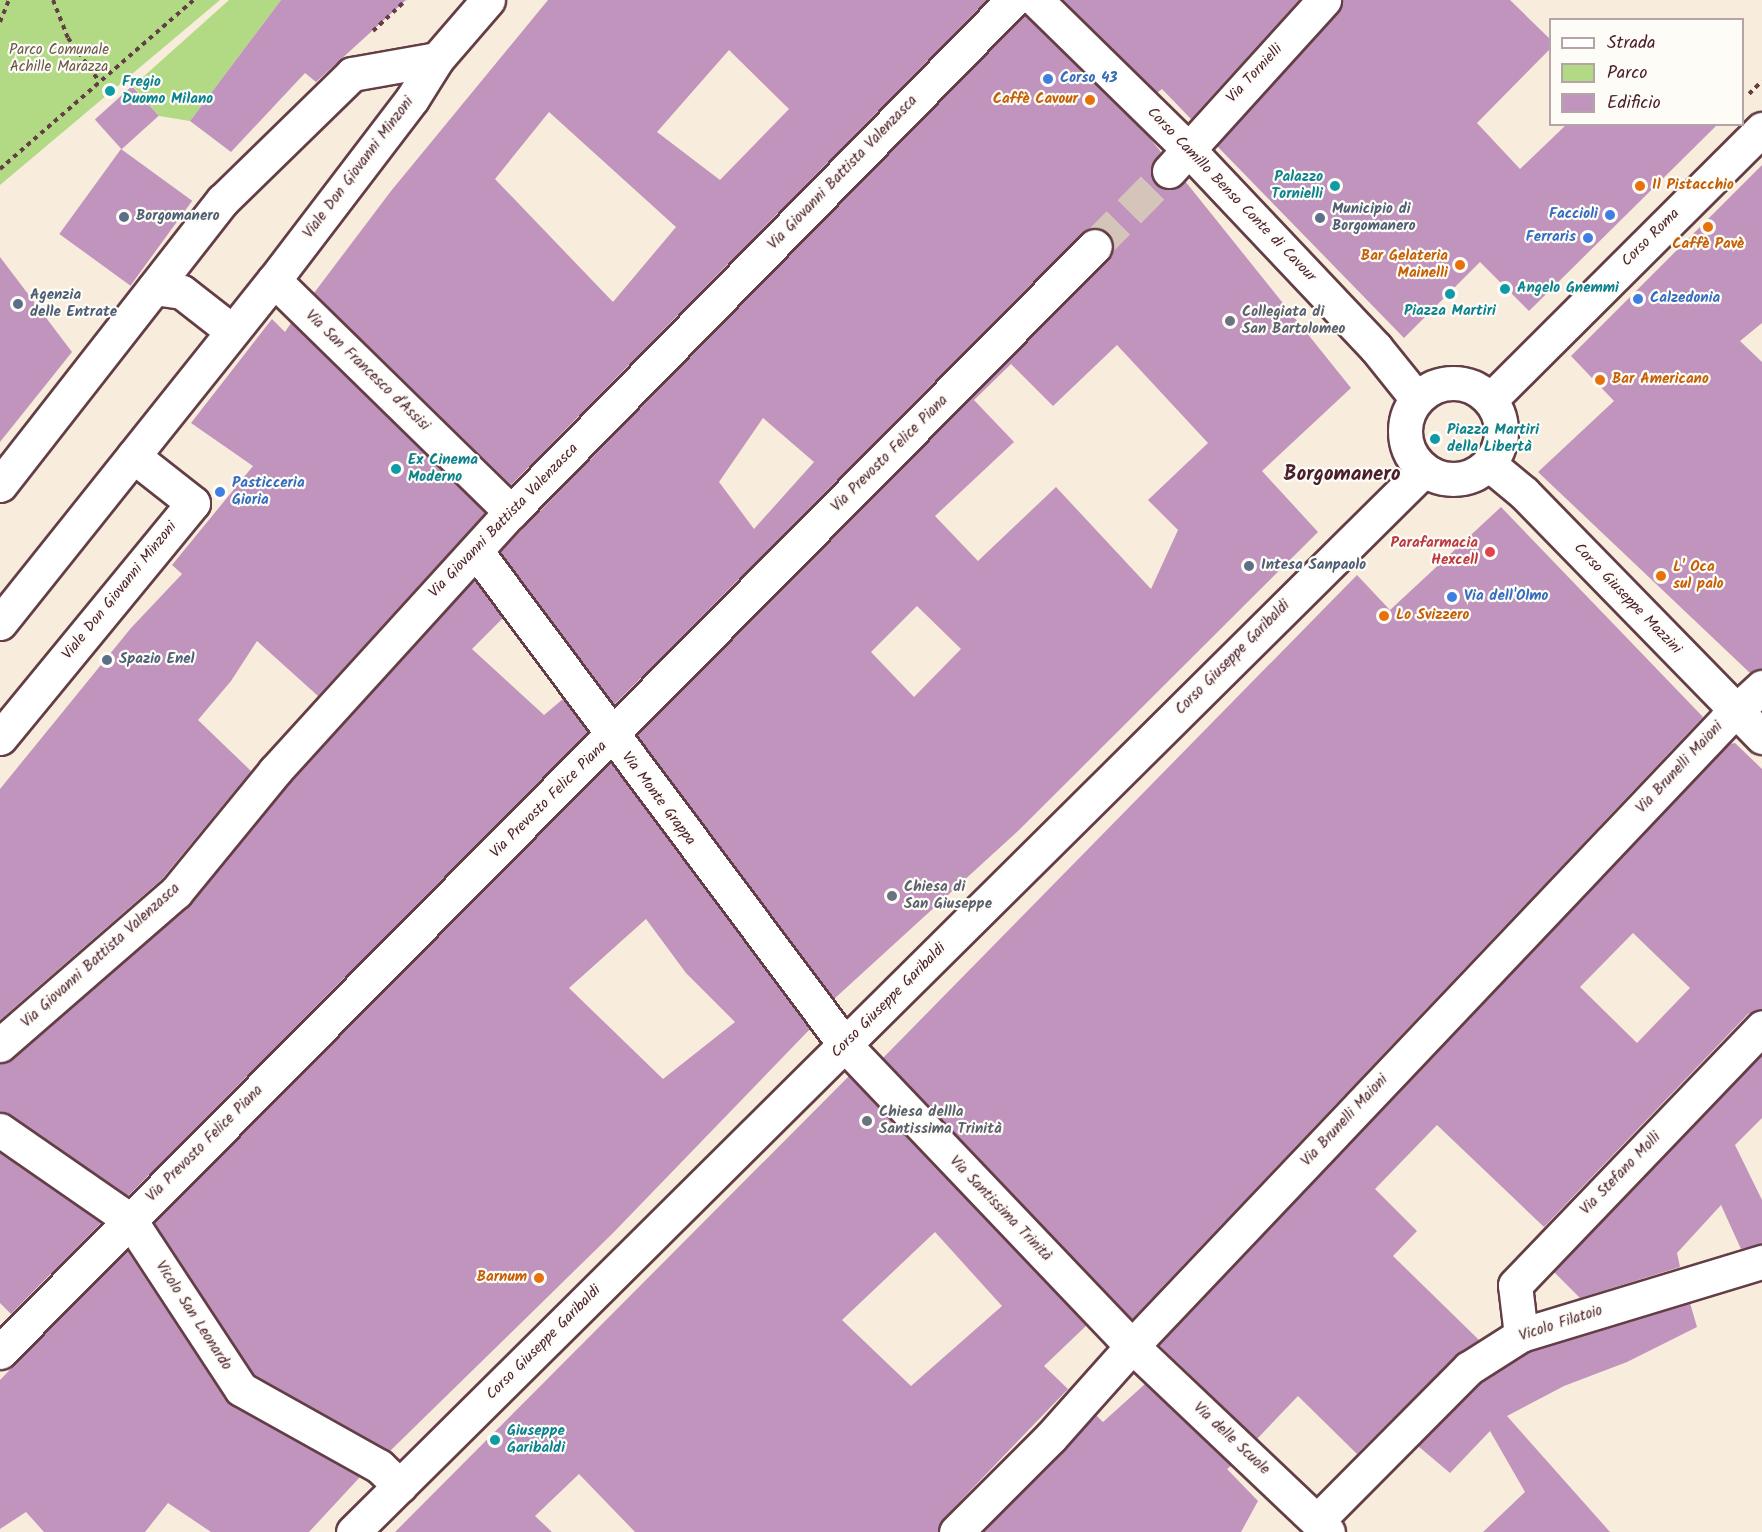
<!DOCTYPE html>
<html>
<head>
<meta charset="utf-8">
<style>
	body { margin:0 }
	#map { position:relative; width:1762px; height:1532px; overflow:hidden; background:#f8eddc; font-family:Kalam,sans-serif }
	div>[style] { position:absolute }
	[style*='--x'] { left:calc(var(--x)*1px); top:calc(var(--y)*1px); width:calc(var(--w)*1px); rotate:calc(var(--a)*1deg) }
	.green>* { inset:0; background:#b2da84 }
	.building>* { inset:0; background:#c194bd; transform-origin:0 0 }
	.minor-tunnel>* { height:33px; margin-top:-16.5px; transform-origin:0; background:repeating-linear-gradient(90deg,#d5c4b9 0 33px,transparent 0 49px) }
	.path>* { height:4px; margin-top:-2px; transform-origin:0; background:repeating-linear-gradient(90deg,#643e46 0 4.5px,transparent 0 9px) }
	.roads { filter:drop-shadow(2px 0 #643e46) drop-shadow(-2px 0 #643e46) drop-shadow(0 2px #643e46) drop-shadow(0 -2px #643e46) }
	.minor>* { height:33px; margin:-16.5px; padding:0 16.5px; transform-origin:16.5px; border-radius:16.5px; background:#fff }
	.minor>.ring { margin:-16.5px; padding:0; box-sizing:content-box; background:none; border:33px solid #fff; border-radius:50% }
	.dots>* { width:16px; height:16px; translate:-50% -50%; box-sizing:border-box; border:3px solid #fdfcf7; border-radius:50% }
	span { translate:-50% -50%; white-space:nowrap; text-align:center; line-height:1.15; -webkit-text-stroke:4.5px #fdfcf7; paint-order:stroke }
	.park-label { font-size:15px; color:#695746 }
	.street-label { font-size:15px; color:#4a1f2b }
	.shop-label { font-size:15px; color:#366cbe; font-weight:700 }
	.left { translate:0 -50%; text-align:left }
	.right { translate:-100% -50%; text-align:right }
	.culture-label { font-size:15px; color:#0d838f; font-weight:700 }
	.food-label { font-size:15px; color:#c56008; font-weight:700 }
	.service-label { font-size:15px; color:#4e5e75; font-weight:700 }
	.worship-label { font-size:15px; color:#5b616d; font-weight:700 }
	.health-label { font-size:15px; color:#be3a42; font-weight:700 }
	.district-label { font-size:21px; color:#4a1f2b; font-weight:700 }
	.legend { position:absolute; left:1549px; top:18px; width:195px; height:108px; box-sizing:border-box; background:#fdfcf7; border:2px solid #b5a4a5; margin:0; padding:8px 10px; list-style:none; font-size:18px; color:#4a1f2b }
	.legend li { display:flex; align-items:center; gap:12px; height:30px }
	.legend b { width:30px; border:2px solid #b5a4a5 }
</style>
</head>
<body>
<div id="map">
	<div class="green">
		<i style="clip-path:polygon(0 0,220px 0,0 185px)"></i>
		<i style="clip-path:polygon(229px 0,281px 0,190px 121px,159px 116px,133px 86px)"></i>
	</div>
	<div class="building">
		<i style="clip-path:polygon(281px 0,406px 0,316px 82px,305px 73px,231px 152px,190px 121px)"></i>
		<i style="clip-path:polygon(evenodd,548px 0,987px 0,511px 485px,314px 293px,391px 191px,548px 0,729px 50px,789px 109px,720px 180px,657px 132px,729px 50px,548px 0,549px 112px,676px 227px,613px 302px,495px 179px,549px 112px)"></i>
		<i style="clip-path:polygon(1063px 0,1299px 0,1191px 119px,1162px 89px,1157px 93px)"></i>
		<i style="clip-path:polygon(1342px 0,1510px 0,1551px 40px,1551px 48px,1477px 123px,1520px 169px,1567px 124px,1718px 124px,1529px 311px,1480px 262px,1404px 338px,1217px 146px,1338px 13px)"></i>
		<i style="clip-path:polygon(evenodd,1025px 15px,1149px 137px,1161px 152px,1151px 168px,1156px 184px,1174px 189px,1185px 181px,1351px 388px,1262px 471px,1318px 532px,1019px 830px,834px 999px,637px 735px,1108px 259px,1113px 250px,1109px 233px,1099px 228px,1082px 233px,614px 705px,500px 552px,1025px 15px,1117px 345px,1208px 443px,1148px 500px,1178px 530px,1151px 589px,1056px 487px,978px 561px,935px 516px,1014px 442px,974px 400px,1011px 364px,1053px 406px,1117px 345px,1025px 15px,763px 418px,814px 462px,754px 529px,719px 482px,763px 418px,1025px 15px,917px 606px,961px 649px,914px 697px,871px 652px,917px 606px)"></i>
		<i style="left:132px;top:86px;width:40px;height:50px;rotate:48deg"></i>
		<i style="left:121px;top:149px;width:88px;height:105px;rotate:36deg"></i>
		<i style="clip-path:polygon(1762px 165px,1762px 323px,1740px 341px,1762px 362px,1762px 669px,1750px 673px,1538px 472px,1614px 401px,1571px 356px)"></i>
		<i style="clip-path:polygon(0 257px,72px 352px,0 442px)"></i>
		<i style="clip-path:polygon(272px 319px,285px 332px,291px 323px,485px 513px,318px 696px,257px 641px,231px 681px,198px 720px,251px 771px,162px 879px,0 1020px,0 789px,131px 628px,182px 574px,172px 565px,253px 466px,191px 423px)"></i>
		<i style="clip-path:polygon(1501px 507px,1703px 717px,1132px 1319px,883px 1058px,1357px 575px,1390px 610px)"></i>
		<i style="clip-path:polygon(474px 580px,503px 618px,472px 649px,544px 715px,563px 699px,588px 732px,128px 1196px,11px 1115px,0 1112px,0 1063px,12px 1059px,188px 906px,289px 783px)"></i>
		<i style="clip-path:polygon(evenodd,1735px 743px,1762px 769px,1762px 1009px,1748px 1014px,1544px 1227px,1437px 1125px,1375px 1189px,1417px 1231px,1393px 1256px,1479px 1340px,1456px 1355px,1357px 1454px,1298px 1396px,1257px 1439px,1159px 1345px,1729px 744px,1735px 743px,1633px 933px,1690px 988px,1637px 1043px,1580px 987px,1633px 933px)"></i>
		<i style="clip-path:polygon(evenodd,610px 762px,810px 1029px,613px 1233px,390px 1451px,254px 1375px,154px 1223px,610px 762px,646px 919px,686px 973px,735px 1022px,663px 1079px,569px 988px,646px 919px)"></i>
		<i style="clip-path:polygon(1762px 1054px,1762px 1118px,1735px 1145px,1762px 1200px,1762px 1244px,1741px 1249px,1721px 1205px,1677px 1253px,1680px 1267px,1580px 1298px,1554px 1272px)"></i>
		<i style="clip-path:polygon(evenodd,849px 1076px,1087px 1325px,1044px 1366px,1068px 1389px,943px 1519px,938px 1532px,635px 1532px,579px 1474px,535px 1516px,552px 1532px,395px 1532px,849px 1076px,935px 1232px,1002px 1306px,911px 1386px,842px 1320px,935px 1232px)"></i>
		<i style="clip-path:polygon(0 1153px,101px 1223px,11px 1314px,0 1303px)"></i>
		<i style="clip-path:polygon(127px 1250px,226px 1400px,360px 1477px,309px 1532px,211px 1532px,168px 1503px,145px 1532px,44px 1532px,26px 1512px,0 1529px,0 1380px)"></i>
		<i style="clip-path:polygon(1690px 1303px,1697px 1327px,1627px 1362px,1564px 1386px,1507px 1416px,1610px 1532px,1483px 1532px,1525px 1492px,1490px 1431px,1450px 1473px,1418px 1446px,1481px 1383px,1529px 1352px)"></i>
		<i style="clip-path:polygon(1145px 1384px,1231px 1466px,1227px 1469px,1258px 1501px,1241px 1532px,983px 1532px,1096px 1415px,1103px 1422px)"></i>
	</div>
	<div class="minor-tunnel">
		<i style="--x:1095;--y:246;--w:105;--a:-45.4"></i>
	</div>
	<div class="path">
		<i style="--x:53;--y:0;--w:41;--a:68.5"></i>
		<i style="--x:68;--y:38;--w:53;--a:54.2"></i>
		<i style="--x:0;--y:22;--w:24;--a:-68"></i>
		<i style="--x:373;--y:31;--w:45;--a:-43.2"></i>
		<i style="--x:1749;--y:94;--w:18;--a:-45"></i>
		<i style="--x:0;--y:169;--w:257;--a:-41.1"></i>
	</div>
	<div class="roads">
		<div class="minor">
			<i style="--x:1036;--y:0;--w:211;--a:44.4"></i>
			<i style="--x:1187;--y:148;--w:275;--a:46.6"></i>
			<i style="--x:1376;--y:348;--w:65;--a:51.2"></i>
			<i style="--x:1169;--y:171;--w:231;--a:-47.8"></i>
			<i style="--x:274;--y:280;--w:332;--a:44.4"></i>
			<i style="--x:154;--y:288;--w:28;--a:8"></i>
			<i style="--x:182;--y:292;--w:63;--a:38"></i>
			<i class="ring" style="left:1405px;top:383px;width:63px;height:63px"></i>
			<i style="--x:1490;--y:400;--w:384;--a:-44.9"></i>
			<i style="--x:1489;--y:464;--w:45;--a:39.6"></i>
			<i style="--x:1524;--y:493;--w:341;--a:45.7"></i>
			<i style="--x:0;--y:485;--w:362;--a:-52"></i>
			<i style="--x:223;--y:200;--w:180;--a:-44.3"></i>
			<i style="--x:352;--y:74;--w:86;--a:-10"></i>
			<i style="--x:476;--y:551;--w:617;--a:53.24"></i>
			<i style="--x:845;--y:1045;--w:416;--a:46.4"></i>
			<i style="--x:1132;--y:1346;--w:270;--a:43.5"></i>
			<i style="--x:0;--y:623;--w:439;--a:-51.4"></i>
			<i style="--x:274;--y:280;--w:228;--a:-52.7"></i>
			<i style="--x:412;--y:99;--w:47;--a:-58"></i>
			<i style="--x:437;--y:59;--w:78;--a:-49.2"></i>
			<i style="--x:0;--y:738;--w:304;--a:-50.6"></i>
			<i style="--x:193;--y:503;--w:76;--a:-141.9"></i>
			<i style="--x:0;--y:1045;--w:233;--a:-41"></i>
			<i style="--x:176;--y:892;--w:156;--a:-50.7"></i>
			<i style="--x:275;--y:771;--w:350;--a:-47.7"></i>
			<i style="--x:511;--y:512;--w:717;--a:-45.57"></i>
			<i style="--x:0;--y:1130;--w:158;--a:34.7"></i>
			<i style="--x:130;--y:1220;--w:202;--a:56.7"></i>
			<i style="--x:241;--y:1389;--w:158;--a:29.2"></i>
			<i style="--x:379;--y:1466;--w:29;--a:44"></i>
			<i style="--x:1521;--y:1335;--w:50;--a:-96.8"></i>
			<i style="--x:1515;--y:1285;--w:357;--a:-46.2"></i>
			<i style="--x:0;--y:1352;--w:1556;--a:-45.29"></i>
			<i style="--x:1318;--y:1520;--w:214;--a:-45.2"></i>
			<i style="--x:1469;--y:1368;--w:62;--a:-32.4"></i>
			<i style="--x:1521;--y:1335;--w:252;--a:-16.9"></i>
			<i style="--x:353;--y:1532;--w:1508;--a:-44.76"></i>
			<i style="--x:956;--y:1532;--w:134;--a:-45"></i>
			<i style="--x:1051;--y:1437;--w:122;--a:-48.3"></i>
			<i style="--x:1132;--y:1346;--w:863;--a:-46.5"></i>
			<i style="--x:1726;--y:720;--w:49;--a:-42.5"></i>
		</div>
	</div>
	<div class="dots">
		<i style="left:1048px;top:79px;background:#3f7fe0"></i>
		<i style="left:110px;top:91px;background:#0f9aa8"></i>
		<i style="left:1090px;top:100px;background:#e8710a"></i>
		<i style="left:1335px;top:186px;background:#0f9aa8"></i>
		<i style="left:1640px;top:186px;background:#e8710a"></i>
		<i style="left:1610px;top:215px;background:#3f7fe0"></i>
		<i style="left:124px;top:217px;background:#5c6f8a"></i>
		<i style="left:1320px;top:218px;background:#5c6f8a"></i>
		<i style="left:1708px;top:227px;background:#e8710a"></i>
		<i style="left:1588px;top:238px;background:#3f7fe0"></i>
		<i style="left:1460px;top:265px;background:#e8710a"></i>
		<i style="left:1505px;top:289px;background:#0f9aa8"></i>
		<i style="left:1450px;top:294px;background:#0f9aa8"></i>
		<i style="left:1638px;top:299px;background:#3f7fe0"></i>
		<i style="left:18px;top:304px;background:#5c6f8a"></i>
		<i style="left:1230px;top:321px;background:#6b7280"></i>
		<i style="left:1600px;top:380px;background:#e8710a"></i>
		<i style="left:1435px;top:439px;background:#0f9aa8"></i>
		<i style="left:396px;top:469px;background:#0f9aa8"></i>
		<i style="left:220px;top:492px;background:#3f7fe0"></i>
		<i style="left:1490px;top:552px;background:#e0444e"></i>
		<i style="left:1249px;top:566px;background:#5c6f8a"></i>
		<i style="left:1661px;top:576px;background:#e8710a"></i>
		<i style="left:1452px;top:597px;background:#3f7fe0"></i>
		<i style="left:1384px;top:616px;background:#e8710a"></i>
		<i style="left:107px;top:660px;background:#5c6f8a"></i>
		<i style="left:892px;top:896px;background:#6b7280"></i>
		<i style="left:867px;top:1121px;background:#6b7280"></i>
		<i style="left:539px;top:1278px;background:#e8710a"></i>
		<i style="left:495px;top:1440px;background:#0f9aa8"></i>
	</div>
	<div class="park-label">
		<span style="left:59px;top:59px">Parco Comunale<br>Achille Marazza</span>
	</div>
	<div class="street-label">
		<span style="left:1255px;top:74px;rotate:-47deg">Via Tornielli</span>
		<span style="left:359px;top:168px;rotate:-53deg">Viale Don Giovanni Minzoni</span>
		<span style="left:843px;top:173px;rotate:-46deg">Via Giovanni Battista Valenzasca</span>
		<span style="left:1231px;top:195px;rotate:46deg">Corso Camillo Benso Conte di Cavour</span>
		<span style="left:1651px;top:238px;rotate:-45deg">Corso Roma</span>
		<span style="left:367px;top:371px;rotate:44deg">Via San Francesco d'Assisi</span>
		<span style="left:890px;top:454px;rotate:-45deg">Via Prevosto Felice Piana</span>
		<span style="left:504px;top:521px;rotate:-46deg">Via Giovanni Battista Valenzasca</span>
		<span style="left:120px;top:591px;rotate:-51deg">Viale Don Giovanni Minzoni</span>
		<span style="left:1627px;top:599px;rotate:46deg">Corso Giuseppe Mazzini</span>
		<span style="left:1233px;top:658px;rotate:-45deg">Corso Giuseppe Garibaldi</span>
		<span style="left:1680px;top:768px;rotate:-47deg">Via Brunelli Maioni</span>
		<span style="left:658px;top:799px;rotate:53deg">Via Monte Grappa</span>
		<span style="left:549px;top:800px;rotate:-45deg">Via Prevosto Felice Piana</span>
		<span style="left:101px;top:956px;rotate:-42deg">Via Giovanni Battista Valenzasca</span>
		<span style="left:889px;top:1001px;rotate:-45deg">Corso Giuseppe Garibaldi</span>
		<span style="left:1345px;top:1121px;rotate:-47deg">Via Brunelli Maioni</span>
		<span style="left:205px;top:1144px;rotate:-45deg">Via Prevosto Felice Piana</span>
		<span style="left:1621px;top:1174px;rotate:-46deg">Via Stefano Molli</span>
		<span style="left:1000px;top:1209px;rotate:46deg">Via Santissima Trinità</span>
		<span style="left:193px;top:1316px;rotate:57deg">Vicolo San Leonardo</span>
		<span style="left:1561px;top:1324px;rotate:-18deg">Vicolo Filatoio</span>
		<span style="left:544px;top:1343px;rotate:-45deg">Corso Giuseppe Garibaldi</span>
		<span style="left:1231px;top:1439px;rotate:43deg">Via delle Scuole</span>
	</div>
	<div class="shop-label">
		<span class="left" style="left:1060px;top:79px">Corso 43</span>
		<span class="right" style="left:1598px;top:215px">Faccioli</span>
		<span class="right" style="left:1576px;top:238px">Ferraris</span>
		<span class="left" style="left:1650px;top:299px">Calzedonia</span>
		<span class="left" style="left:232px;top:492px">Pasticceria<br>Gioria</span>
		<span class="left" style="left:1464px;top:597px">Via dell'Olmo</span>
	</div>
	<div class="culture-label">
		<span class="left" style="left:122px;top:91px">Fregio<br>Duomo Milano</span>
		<span class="right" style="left:1323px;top:186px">Palazzo<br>Tornielli</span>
		<span class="left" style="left:1517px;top:289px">Angelo Gnemmi</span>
		<span style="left:1450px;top:312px">Piazza Martiri</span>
		<span class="left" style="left:1447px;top:439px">Piazza Martiri<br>della Libertà</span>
		<span class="left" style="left:408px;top:469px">Ex Cinema<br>Moderno</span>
		<span class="left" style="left:507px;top:1440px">Giuseppe<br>Garibaldi</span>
	</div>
	<div class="food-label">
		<span class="right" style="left:1078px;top:100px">Caffè Cavour</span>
		<span class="left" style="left:1652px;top:186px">Il Pistacchio</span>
		<span style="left:1708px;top:245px">Caffè Pavè</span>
		<span class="right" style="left:1448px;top:265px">Bar Gelateria<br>Mainelli</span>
		<span class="left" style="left:1612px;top:380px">Bar Americano</span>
		<span class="left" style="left:1673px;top:576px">L' Oca<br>sul palo</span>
		<span class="left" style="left:1396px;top:616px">Lo Svizzero</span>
		<span class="right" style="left:527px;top:1278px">Barnum</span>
	</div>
	<div class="service-label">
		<span class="left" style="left:1332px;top:218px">Municipio di<br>Borgomanero</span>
		<span class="left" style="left:136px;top:217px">Borgomanero</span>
		<span class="left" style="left:30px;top:304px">Agenzia<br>delle Entrate</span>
		<span class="left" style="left:1261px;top:566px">Intesa Sanpaolo</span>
		<span class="left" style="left:119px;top:660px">Spazio Enel</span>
	</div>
	<div class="worship-label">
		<span class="left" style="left:1242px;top:321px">Collegiata di<br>San Bartolomeo</span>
		<span class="left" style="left:904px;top:896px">Chiesa di<br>San Giuseppe</span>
		<span class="left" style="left:879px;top:1121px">Chiesa dellla<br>Santissima Trinità</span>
	</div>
	<div class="health-label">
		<span class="right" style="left:1478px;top:552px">Parafarmacia<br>Hexcell</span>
	</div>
	<div class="district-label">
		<span style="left:1342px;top:475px">Borgomanero</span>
	</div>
	<ul class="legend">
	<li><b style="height:8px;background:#fff"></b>Strada</li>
	<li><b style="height:16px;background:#b2da84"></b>Parco</li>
	<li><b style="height:16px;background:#c194bd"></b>Edificio</li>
	</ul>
</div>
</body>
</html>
